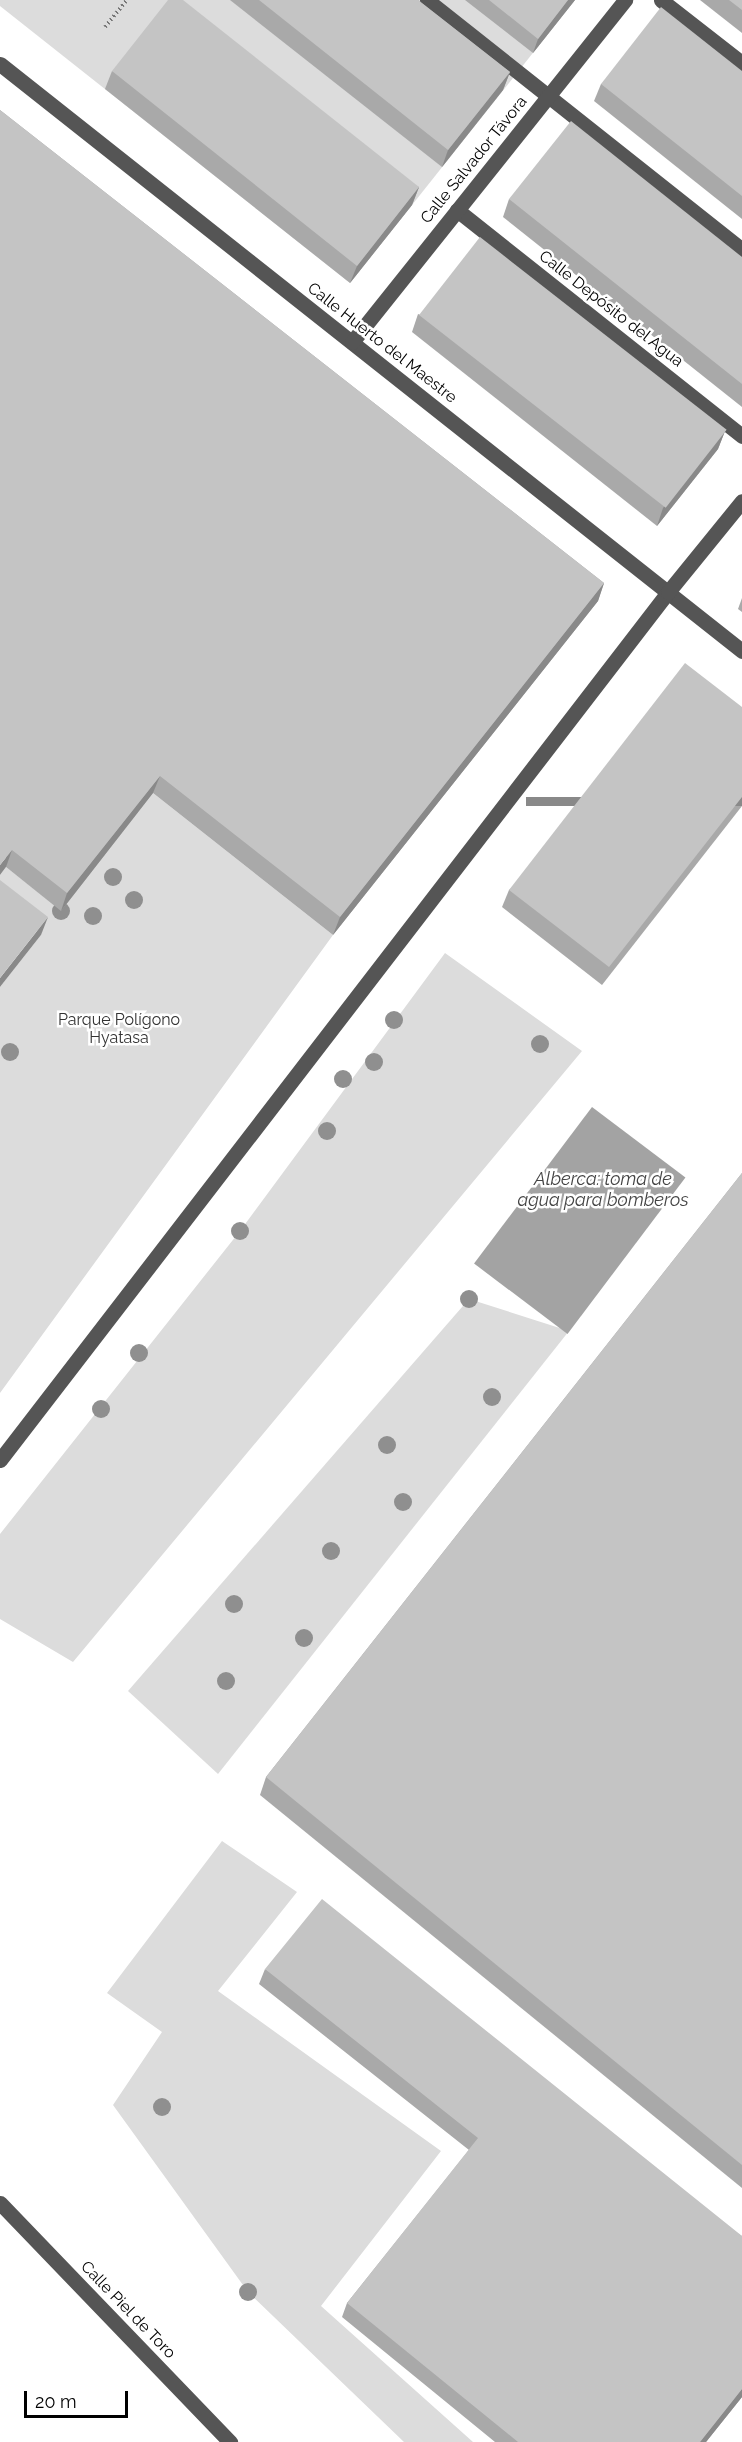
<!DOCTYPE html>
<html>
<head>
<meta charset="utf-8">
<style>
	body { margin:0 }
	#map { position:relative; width:742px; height:2442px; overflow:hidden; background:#fff; font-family:Raleway,sans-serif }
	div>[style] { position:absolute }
	.green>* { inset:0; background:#dcdcdc }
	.water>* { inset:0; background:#a3a3a3; transform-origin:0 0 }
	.path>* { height:4px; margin-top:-2px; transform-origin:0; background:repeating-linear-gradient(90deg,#777 0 1.5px,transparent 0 4.5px) }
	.minor>* { height:15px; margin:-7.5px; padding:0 7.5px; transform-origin:7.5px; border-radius:7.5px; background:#555 }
	.trees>* { width:18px; height:18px; margin:-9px; border-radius:50%; background:#8f8f8f }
	.wall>* { inset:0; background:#a9a9a9 }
	.shaded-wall>* { inset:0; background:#898989; transform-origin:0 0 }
	.building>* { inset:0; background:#c4c4c4; transform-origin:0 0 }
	span { translate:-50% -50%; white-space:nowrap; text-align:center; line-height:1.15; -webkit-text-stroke:5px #fff; paint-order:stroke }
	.street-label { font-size:16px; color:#000 }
	.park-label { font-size:16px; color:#333 }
	.water-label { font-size:18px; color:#444; font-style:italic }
	.scale { position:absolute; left:24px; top:2391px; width:104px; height:27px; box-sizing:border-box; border:3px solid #000; border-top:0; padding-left:8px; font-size:18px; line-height:21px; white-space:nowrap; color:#000; -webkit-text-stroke:4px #fff; paint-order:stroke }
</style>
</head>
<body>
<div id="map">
	<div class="green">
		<div style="clip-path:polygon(0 0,575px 0,350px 283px,0 6px)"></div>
		<div style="clip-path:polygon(153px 793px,333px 935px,0 1393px,0 987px,41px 935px,0 903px,0 875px,6px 867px,61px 910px)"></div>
		<div style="clip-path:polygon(445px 953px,582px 1051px,73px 1662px,0 1619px,0 1534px,240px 1231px)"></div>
		<div style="clip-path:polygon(469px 1299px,569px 1331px,218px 1774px,128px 1691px)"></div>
		<div style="clip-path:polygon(222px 1841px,297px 1892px,218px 1991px,441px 2151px,321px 2306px,473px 2442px,404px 2442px,248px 2292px,113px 2105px,162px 2032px,107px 1993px)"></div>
	</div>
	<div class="water">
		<div style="left:592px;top:1107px;width:117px;height:196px;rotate:37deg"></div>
	</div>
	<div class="path">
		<div style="left:105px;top:27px;width:35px;rotate:-51deg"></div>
	</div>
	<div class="minor">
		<div style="left:427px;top:0;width:402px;rotate:38.4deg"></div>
		<div style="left:661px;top:0;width:103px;rotate:37.9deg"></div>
		<div style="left:0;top:64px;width:946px;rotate:38.35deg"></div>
		<div style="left:457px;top:210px;width:364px;rotate:38.4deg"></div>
		<div style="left:352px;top:342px;width:438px;rotate:-51.4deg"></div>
		<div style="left:0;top:1460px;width:1095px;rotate:-52.42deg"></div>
		<div style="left:668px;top:592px;width:117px;rotate:-50.9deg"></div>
		<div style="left:0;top:2203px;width:332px;rotate:46.1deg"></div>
	</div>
	<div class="trees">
		<div style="left:113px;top:877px"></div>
		<div style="left:134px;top:900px"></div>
		<div style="left:61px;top:911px"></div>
		<div style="left:93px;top:916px"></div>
		<div style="left:394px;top:1020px"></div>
		<div style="left:540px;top:1044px"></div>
		<div style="left:10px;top:1052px"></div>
		<div style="left:374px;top:1062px"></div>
		<div style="left:343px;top:1079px"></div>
		<div style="left:327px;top:1131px"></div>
		<div style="left:240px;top:1231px"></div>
		<div style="left:469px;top:1299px"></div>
		<div style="left:139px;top:1353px"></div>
		<div style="left:492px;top:1397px"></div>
		<div style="left:101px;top:1409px"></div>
		<div style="left:387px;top:1445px"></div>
		<div style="left:403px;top:1502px"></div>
		<div style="left:331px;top:1551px"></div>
		<div style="left:234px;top:1604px"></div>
		<div style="left:304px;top:1638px"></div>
		<div style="left:226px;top:1681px"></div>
		<div style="left:162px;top:2107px"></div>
		<div style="left:248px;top:2292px"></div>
	</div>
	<div class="wall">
		<div style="clip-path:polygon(230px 0,418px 0,510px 72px,503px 90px,442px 167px)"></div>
		<div style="clip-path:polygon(465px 0,575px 0,533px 53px)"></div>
		<div style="clip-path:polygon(700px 0,742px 0,742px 33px)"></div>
		<div style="clip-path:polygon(112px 71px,419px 187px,412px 205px,350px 283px,105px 89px)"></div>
		<div style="clip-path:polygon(742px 71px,742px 219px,594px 101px,601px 84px)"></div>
		<div style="clip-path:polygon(0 110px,604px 583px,598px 601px,333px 935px,153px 793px,61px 911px,6px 867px)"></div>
		<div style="clip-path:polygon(509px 199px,742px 257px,742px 407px,503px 217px)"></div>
		<div style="clip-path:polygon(418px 314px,725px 431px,718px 449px,657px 526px,412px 332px)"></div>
		<div style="clip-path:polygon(742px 598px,742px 612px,738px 609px)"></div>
		<div style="clip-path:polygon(742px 707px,742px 806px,602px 985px,502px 907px,509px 890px)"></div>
		<div style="clip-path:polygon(742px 1173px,742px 2188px,260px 1795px,266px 1777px)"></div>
		<div style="clip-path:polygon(265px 1969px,742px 2236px,742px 2397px,706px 2442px,495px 2442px,342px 2317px,347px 2303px,469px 2150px,259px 1984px)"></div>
	</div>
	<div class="shaded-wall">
		<div style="clip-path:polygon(568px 0,575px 0,533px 53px,538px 39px)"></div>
		<div style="clip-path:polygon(510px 72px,503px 90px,442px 167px,448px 150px)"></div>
		<div style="clip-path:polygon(419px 187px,412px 205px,350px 283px,357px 266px)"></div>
		<div style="clip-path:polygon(725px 431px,718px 449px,657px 526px,663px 508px)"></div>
		<div style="clip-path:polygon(604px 583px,598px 601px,333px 935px,340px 917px)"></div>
		<div style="clip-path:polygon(160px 776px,153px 793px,61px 911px,67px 893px)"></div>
		<div style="left:742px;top:797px;width:9px;height:216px;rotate:90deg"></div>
		<div style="clip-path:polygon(12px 850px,6px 867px,0 875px,0 865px)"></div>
		<div style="clip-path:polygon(48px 917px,41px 935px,0 987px,0 978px)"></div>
		<div style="clip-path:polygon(742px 2389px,742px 2397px,706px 2442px,700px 2442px)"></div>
	</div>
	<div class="building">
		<div style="clip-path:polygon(168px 0,183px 0,419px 187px,357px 266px,112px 71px)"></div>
		<div style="clip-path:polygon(259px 0,418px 0,510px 72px,448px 150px)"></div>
		<div style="clip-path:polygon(489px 0,568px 0,538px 39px)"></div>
		<div style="clip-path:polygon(729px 0,742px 0,742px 10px)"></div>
		<div style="clip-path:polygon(661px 7px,742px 71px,742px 196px,601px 84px)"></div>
		<div style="clip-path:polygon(0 110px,604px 583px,340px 917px,160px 776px,67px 893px,12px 850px,0 865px)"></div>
		<div style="clip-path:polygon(571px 121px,742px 257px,742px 384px,509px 199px)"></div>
		<div style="left:480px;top:237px;width:313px;height:99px;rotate:38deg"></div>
		<div style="clip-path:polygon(685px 663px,742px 707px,742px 797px,609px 967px,509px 890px)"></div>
		<div style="clip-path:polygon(0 880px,48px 917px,0 978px)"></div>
		<div style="clip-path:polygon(742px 1173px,742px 2165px,266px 1777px)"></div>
		<div style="clip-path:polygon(322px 1899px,742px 2236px,742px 2389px,700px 2442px,518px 2442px,347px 2303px,478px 2138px,265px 1969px)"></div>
	</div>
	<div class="street-label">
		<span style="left:474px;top:160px;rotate:-51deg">Calle Salvador Távora</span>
		<span style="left:611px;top:309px;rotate:38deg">Calle Depósito del Agua</span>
		<span style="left:382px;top:343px;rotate:38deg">Calle Huerto del Maestre</span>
		<span style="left:128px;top:2310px;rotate:46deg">Calle Piel de Toro</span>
	</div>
	<div class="park-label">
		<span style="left:119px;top:1029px">Parque Polígono<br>Hyatasa</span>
	</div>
	<div class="water-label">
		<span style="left:603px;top:1190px">Alberca: toma de<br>agua para bomberos</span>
	</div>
	<div class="scale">20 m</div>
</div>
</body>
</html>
